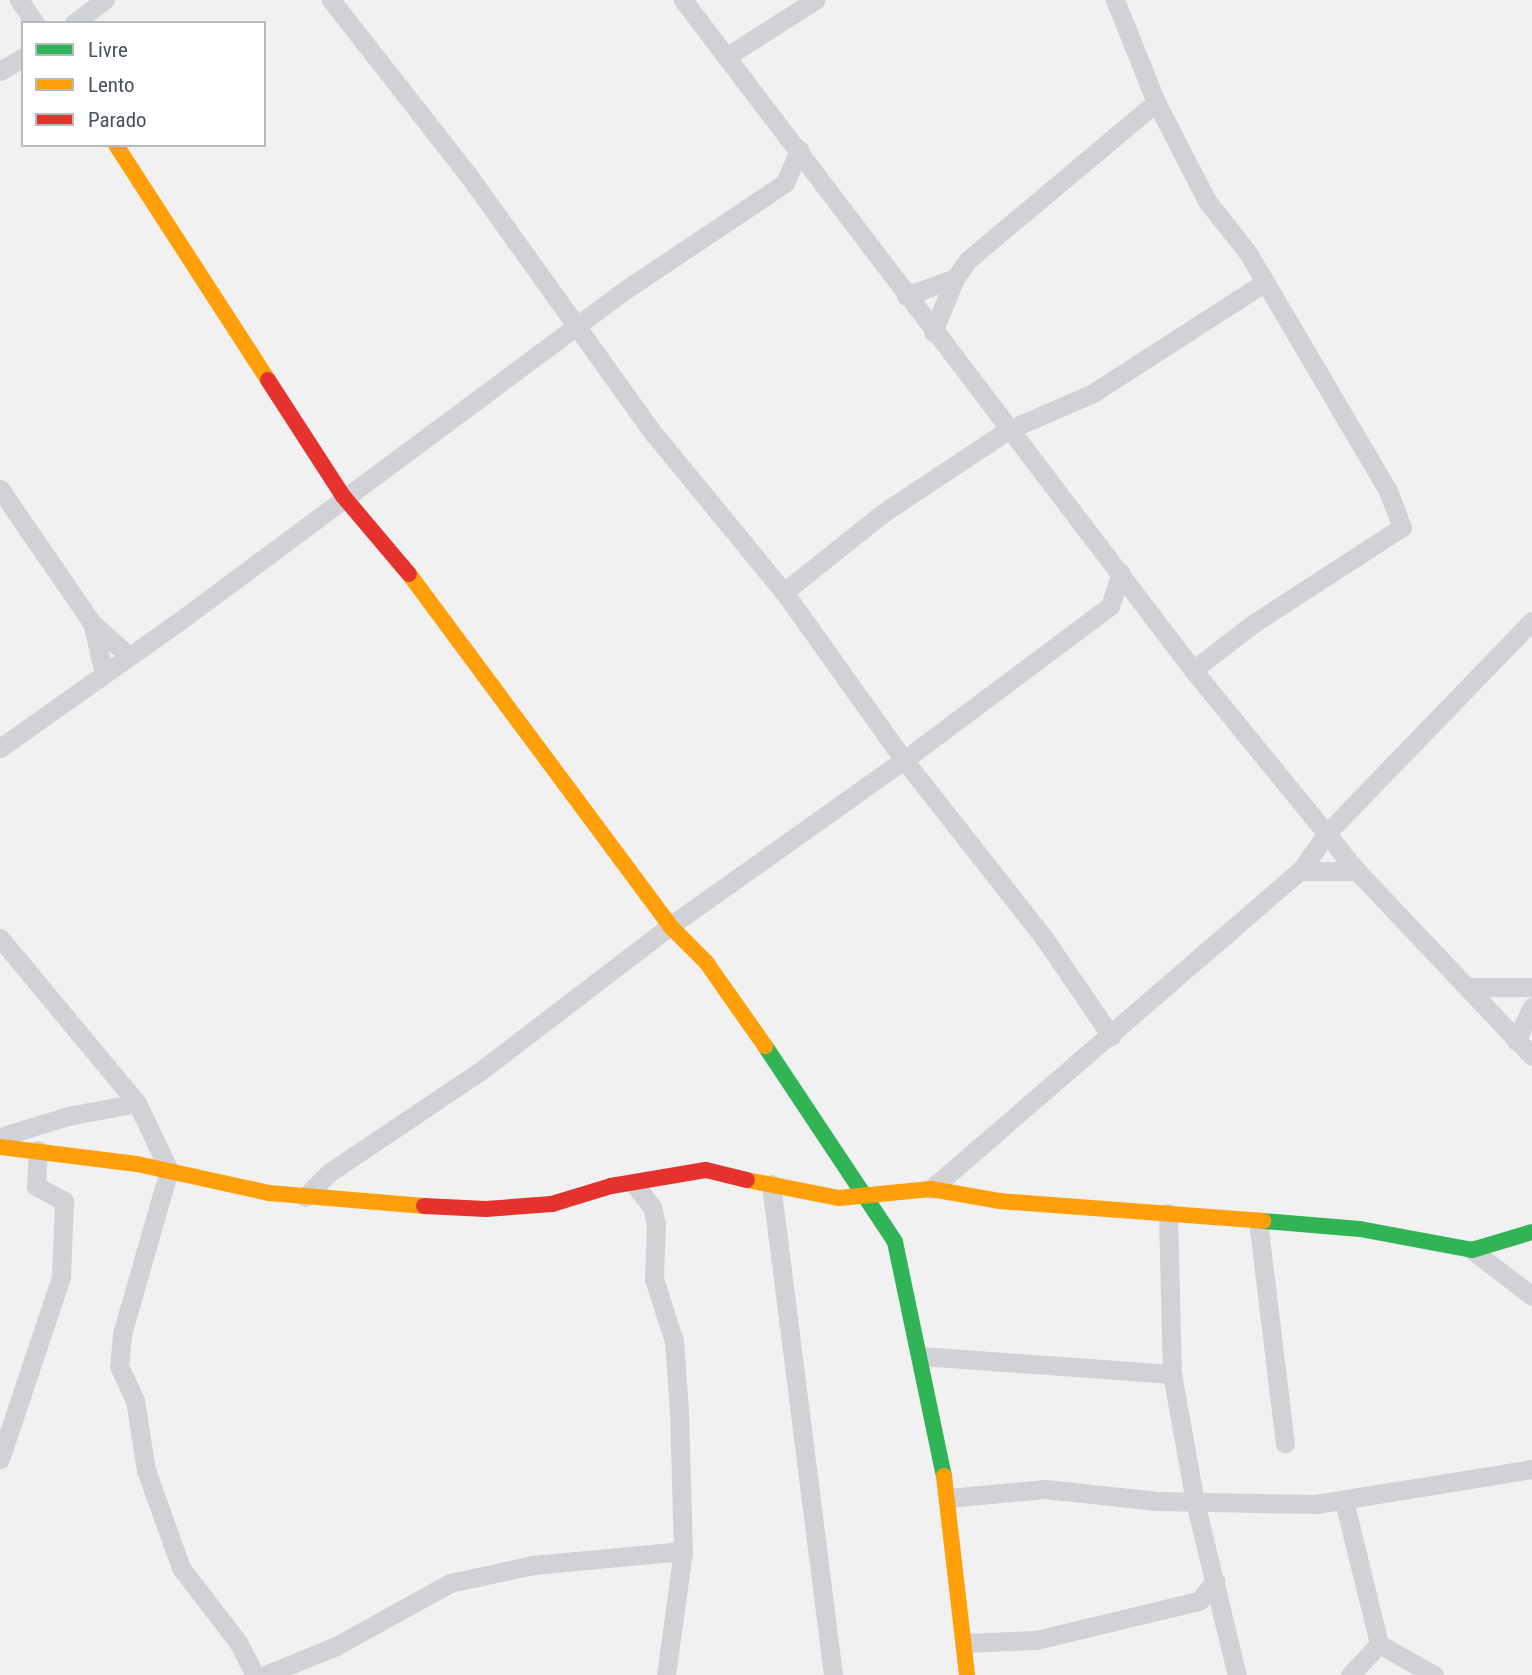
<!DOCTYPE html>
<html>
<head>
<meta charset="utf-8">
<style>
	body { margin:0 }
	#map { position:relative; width:1532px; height:1675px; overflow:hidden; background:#f2f1f1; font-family:"Roboto Condensed",sans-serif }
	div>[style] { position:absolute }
	.street>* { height:19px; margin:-9.5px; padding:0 9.5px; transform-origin:9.5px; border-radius:9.5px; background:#d0d2d5 }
	.fast>* { height:16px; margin:-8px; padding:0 8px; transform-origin:8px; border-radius:8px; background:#30b455 }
	.slow>* { height:16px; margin:-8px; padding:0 8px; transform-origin:8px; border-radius:8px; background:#ff9f0a }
	.jam>* { height:16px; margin:-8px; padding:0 8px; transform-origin:8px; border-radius:8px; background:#e5322d }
	span { translate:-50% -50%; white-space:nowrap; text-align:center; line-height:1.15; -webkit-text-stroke:5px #fff; paint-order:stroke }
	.legend { position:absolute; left:21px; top:21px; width:245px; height:126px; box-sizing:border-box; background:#fff; border:2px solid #b5babf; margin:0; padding:9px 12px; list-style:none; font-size:21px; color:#465260 }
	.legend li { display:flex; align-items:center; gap:14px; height:35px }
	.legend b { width:35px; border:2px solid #b5babf }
</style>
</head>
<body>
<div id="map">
	<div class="street">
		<div style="left:19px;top:0;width:28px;rotate:55deg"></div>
		<div style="left:331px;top:0;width:224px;rotate:51.9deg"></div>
		<div style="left:469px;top:176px;width:317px;rotate:54.4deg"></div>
		<div style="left:654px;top:434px;width:205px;rotate:50.6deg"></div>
		<div style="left:784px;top:592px;width:206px;rotate:54.5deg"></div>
		<div style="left:904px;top:760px;width:226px;rotate:51.8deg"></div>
		<div style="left:1044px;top:938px;width:119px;rotate:55.6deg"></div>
		<div style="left:683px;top:0;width:842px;rotate:52.72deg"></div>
		<div style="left:1193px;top:670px;width:259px;rotate:50.8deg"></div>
		<div style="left:1357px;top:871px;width:255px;rotate:46.6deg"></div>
		<div style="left:1115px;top:0;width:110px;rotate:68.1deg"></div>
		<div style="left:1156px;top:102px;width:111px;rotate:62.7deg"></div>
		<div style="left:1207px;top:201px;width:66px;rotate:51.7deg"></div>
		<div style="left:1248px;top:253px;width:276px;rotate:59.5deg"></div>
		<div style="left:1388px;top:491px;width:39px;rotate:69deg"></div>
		<div style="left:1402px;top:527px;width:176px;rotate:147deg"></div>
		<div style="left:1254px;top:623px;width:77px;rotate:142.4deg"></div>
		<div style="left:74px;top:23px;width:39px;rotate:-37deg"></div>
		<div style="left:726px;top:57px;width:106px;rotate:-32.6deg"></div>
		<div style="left:0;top:71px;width:27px;rotate:-31deg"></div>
		<div style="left:906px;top:296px;width:52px;rotate:-20.2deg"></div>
		<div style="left:933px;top:332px;width:58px;rotate:-67.8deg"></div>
		<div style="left:955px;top:278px;width:22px;rotate:-54deg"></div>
		<div style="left:968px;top:260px;width:246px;rotate:-40deg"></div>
		<div style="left:0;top:489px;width:163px;rotate:55.5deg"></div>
		<div style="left:92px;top:623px;width:50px;rotate:41.7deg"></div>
		<div style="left:784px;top:592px;width:127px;rotate:-38.6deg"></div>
		<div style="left:883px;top:513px;width:150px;rotate:-33.6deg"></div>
		<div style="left:1008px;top:430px;width:93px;rotate:-23.5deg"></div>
		<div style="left:1093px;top:393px;width:203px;rotate:-32.8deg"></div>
		<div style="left:92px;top:623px;width:51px;rotate:76.5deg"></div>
		<div style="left:0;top:748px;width:232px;rotate:-35.3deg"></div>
		<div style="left:189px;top:614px;width:543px;rotate:-36.62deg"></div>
		<div style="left:625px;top:290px;width:192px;rotate:-33.8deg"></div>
		<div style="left:785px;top:183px;width:36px;rotate:-67deg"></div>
		<div style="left:1300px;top:871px;width:57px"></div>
		<div style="left:0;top:938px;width:214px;rotate:50.3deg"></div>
		<div style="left:137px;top:1103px;width:74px;rotate:64.5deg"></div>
		<div style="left:169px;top:1170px;width:171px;rotate:106deg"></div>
		<div style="left:122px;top:1334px;width:32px;rotate:95deg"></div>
		<div style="left:119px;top:1366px;width:38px;rotate:65deg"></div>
		<div style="left:135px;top:1400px;width:71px;rotate:81.1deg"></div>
		<div style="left:146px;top:1470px;width:104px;rotate:70.3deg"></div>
		<div style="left:181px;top:1568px;width:93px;rotate:52.4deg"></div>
		<div style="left:238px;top:1642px;width:37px;rotate:63deg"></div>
		<div style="left:1468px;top:987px;width:64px"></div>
		<div style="left:1516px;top:1041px;width:38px;rotate:-65deg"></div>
		<div style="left:0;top:1137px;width:71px;rotate:-17.2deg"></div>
		<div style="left:68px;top:1116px;width:70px;rotate:-10.7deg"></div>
		<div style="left:634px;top:1184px;width:29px;rotate:52deg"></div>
		<div style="left:652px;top:1207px;width:17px;rotate:77deg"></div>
		<div style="left:656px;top:1224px;width:55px;rotate:92.1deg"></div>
		<div style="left:654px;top:1279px;width:65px;rotate:72.1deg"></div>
		<div style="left:674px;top:1341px;width:69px;rotate:85.9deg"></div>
		<div style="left:679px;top:1410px;width:141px;rotate:88.4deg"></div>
		<div style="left:683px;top:1551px;width:125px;rotate:97.8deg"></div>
		<div style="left:771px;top:1184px;width:495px;rotate:82.8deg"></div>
		<div style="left:931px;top:1189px;width:487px;rotate:-40.8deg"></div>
		<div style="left:1300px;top:871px;width:48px;rotate:-54.3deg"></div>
		<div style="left:1328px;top:832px;width:293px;rotate:-46deg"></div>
		<div style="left:305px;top:1197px;width:35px;rotate:-45deg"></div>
		<div style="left:330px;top:1172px;width:179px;rotate:-33.9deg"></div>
		<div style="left:479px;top:1072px;width:240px;rotate:-37.4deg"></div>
		<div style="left:670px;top:926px;width:287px;rotate:-35.4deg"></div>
		<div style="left:904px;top:760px;width:257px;rotate:-36.8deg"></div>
		<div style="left:1110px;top:606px;width:35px;rotate:-72deg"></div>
		<div style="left:1168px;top:1213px;width:161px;rotate:88.6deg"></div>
		<div style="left:1172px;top:1374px;width:130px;rotate:79.8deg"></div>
		<div style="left:1195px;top:1502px;width:178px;rotate:76.4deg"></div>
		<div style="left:1258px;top:1221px;width:224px;rotate:83.1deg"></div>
		<div style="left:1472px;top:1250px;width:76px;rotate:37.5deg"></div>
		<div style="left:921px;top:1356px;width:252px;rotate:4.1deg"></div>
		<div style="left:0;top:1459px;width:192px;rotate:-71.5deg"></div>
		<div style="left:61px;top:1277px;width:76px;rotate:-87.7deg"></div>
		<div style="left:64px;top:1201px;width:32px;rotate:-152deg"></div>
		<div style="left:36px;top:1186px;width:36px;rotate:-87deg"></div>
		<div style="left:948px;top:1498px;width:97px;rotate:-5.3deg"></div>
		<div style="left:1045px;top:1489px;width:113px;rotate:6.1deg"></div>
		<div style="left:1157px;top:1501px;width:159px;rotate:1.1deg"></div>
		<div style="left:1316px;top:1504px;width:219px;rotate:-9.2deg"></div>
		<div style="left:1344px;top:1501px;width:147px;rotate:76.2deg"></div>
		<div style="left:1379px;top:1644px;width:63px;rotate:29.4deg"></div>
		<div style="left:964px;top:1643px;width:72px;rotate:-2.4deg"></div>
		<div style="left:1036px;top:1640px;width:168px;rotate:-13.5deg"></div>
		<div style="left:1199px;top:1601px;width:26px;rotate:-51deg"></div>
		<div style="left:265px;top:1675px;width:77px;rotate:-22.2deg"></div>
		<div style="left:336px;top:1646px;width:130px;rotate:-28.9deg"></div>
		<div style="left:450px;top:1583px;width:85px;rotate:-12.2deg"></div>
		<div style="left:533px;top:1565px;width:151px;rotate:-5.3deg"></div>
		<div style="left:1350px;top:1675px;width:42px;rotate:-46.9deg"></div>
	</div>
	<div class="fast">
		<div style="left:765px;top:1046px;width:235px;rotate:56.4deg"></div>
		<div style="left:895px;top:1242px;width:239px;rotate:78.2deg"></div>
		<div style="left:1263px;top:1221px;width:97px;rotate:4.7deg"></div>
		<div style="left:1360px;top:1229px;width:114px;rotate:10.6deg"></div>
		<div style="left:1472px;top:1250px;width:63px;rotate:-16.7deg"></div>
	</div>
	<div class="slow">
		<div style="left:116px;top:145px;width:280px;rotate:57.1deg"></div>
		<div style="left:409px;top:574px;width:438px;rotate:53.4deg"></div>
		<div style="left:670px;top:926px;width:51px;rotate:45deg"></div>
		<div style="left:706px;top:962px;width:103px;rotate:54.9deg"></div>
		<div style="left:0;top:1147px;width:138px;rotate:7.1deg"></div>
		<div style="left:137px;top:1164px;width:135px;rotate:12.4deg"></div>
		<div style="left:269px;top:1193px;width:156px;rotate:4.8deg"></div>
		<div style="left:747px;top:1180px;width:94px;rotate:11.1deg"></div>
		<div style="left:839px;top:1198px;width:92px;rotate:-5.6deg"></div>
		<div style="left:931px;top:1189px;width:69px;rotate:10deg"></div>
		<div style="left:999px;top:1201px;width:265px;rotate:4.3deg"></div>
		<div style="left:944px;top:1476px;width:200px;rotate:83.4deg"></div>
	</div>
	<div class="jam">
		<div style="left:268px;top:380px;width:138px;rotate:57.1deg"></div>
		<div style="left:343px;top:496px;width:102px;rotate:49.8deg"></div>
		<div style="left:424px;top:1206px;width:62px;rotate:2.8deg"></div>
		<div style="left:486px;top:1209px;width:66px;rotate:-4.3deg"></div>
		<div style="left:552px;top:1204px;width:62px;rotate:-17deg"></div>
		<div style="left:611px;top:1186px;width:96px;rotate:-9.6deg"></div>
		<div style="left:706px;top:1170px;width:42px;rotate:13.7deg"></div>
	</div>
	<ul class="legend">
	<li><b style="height:9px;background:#30b455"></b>Livre</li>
	<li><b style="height:9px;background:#ff9f0a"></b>Lento</li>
	<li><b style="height:9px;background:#e5322d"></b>Parado</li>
	</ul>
</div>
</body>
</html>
